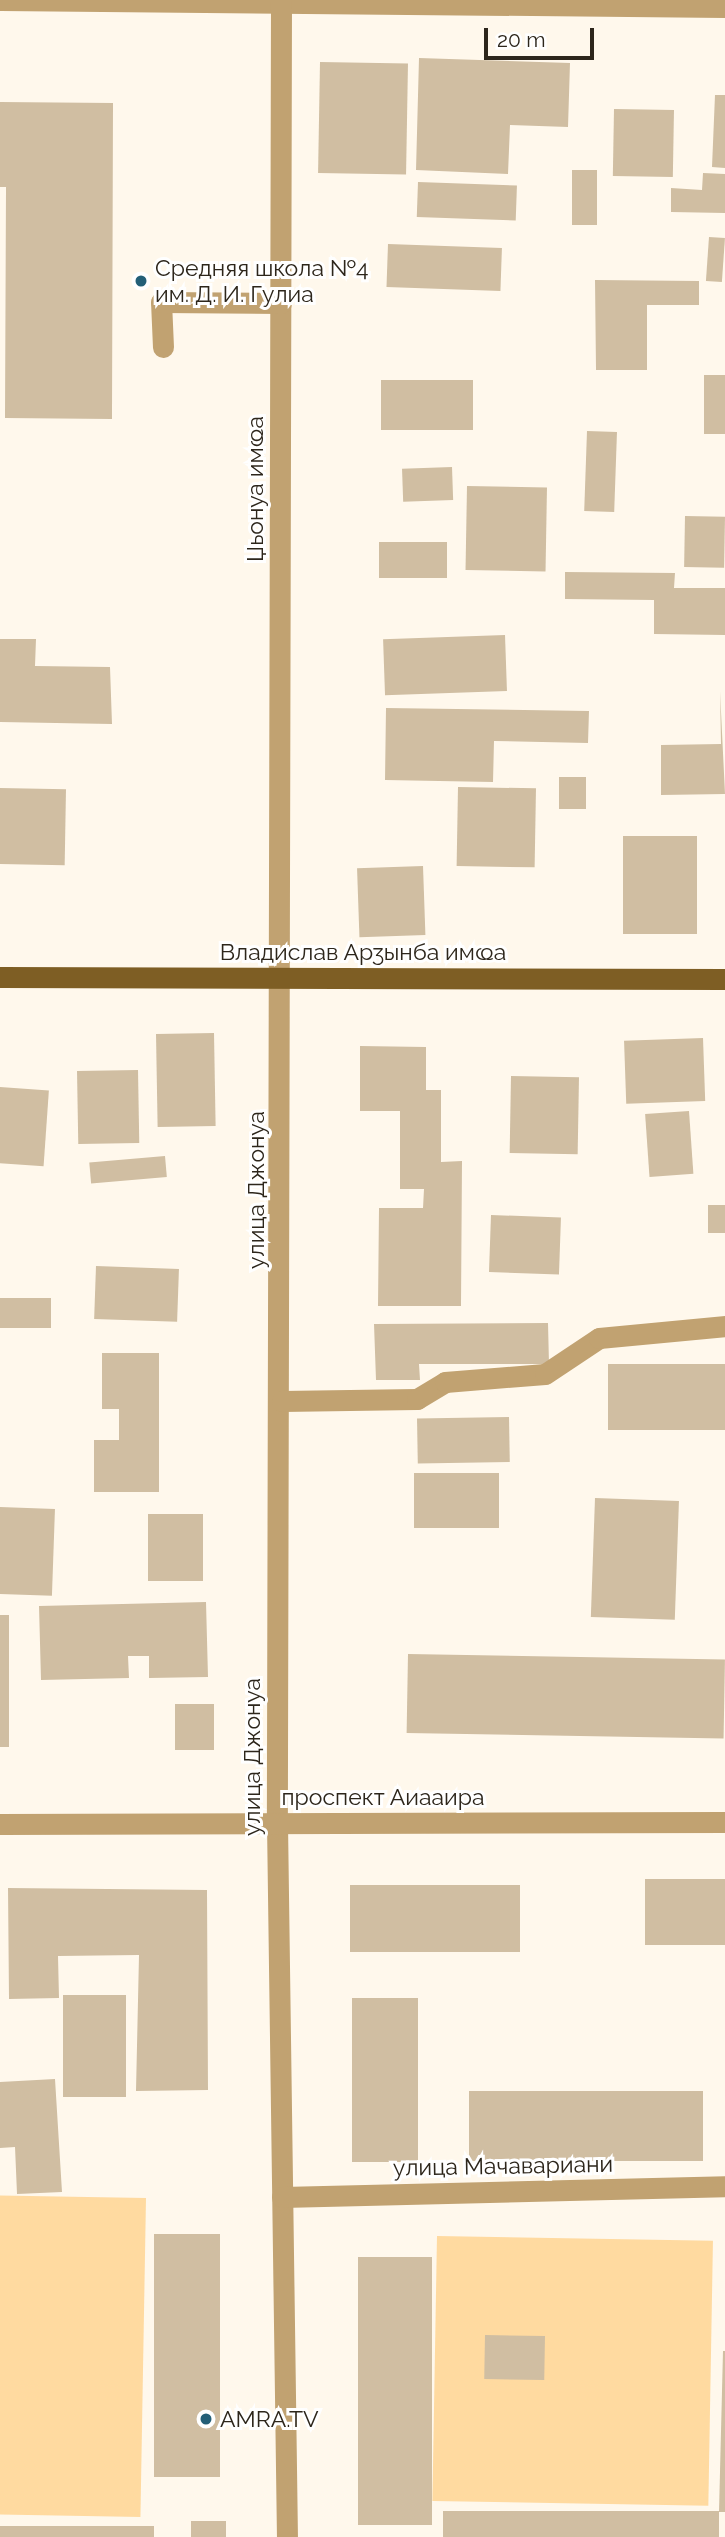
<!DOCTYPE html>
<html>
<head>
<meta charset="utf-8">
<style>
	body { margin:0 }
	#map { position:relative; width:725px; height:2537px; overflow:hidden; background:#fff8ec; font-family:Raleway,sans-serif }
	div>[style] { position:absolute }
	.green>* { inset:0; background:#ffdaa0; transform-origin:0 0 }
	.building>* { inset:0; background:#d0bea2; transform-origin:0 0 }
	.minor>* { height:21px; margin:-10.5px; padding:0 10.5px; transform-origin:10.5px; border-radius:10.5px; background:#c1a271 }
	.major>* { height:21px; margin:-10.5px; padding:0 10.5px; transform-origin:10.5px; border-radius:10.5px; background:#7e5e24 }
	.dots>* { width:19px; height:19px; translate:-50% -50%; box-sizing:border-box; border:4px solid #fff; border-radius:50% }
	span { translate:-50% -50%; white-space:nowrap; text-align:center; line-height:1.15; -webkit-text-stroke:6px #fff; paint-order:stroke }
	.poi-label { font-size:23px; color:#2d261b }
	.left { translate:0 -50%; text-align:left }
	.street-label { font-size:23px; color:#2d261b }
	.scale { position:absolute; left:484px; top:28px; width:110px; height:32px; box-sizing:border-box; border:4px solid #2d261b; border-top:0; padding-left:9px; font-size:21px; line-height:24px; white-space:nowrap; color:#2d261b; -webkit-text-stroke:5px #fff; paint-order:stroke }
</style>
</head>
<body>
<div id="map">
	<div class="green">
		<div style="left:146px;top:2198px;width:319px;height:146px;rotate:91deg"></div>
		<div style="left:437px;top:2236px;width:276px;height:265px;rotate:1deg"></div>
	</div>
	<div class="building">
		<div style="clip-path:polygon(419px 58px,570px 63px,568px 127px,510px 125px,508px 174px,416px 170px)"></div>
		<div style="left:320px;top:62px;width:88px;height:111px;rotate:1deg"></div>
		<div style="clip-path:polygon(715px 95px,725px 95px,725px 168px,712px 167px)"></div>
		<div style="clip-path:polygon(0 102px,113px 103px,112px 419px,5px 418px,6px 187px,0 187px)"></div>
		<div style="left:614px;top:109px;width:60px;height:67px;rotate:1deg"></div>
		<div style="left:572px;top:170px;width:25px;height:55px"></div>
		<div style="clip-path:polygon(703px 173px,725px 174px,725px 213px,671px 212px,671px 188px,702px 190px)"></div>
		<div style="left:418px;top:182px;width:99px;height:35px;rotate:2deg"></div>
		<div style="left:709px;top:237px;width:16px;height:44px;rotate:4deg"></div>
		<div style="left:388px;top:244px;width:114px;height:43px;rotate:2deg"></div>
		<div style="clip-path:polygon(595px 280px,699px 281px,699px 305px,647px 305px,647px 370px,596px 370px)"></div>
		<div style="left:704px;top:375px;width:21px;height:59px"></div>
		<div style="left:381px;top:380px;width:92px;height:50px"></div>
		<div style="left:587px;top:431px;width:30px;height:80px;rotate:2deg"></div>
		<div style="left:452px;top:467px;width:33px;height:50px;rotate:88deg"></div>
		<div style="left:467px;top:486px;width:80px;height:84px;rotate:1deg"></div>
		<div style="left:685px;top:516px;width:40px;height:51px;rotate:1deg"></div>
		<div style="left:379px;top:542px;width:68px;height:36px"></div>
		<div style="clip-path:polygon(565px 572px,675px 573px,674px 588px,725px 588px,725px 635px,654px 634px,654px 600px,565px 599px)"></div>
		<div style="left:505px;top:635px;width:56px;height:122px;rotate:88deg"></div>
		<div style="clip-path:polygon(0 639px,36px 639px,35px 666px,110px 667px,112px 724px,0 722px)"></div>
		<div style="clip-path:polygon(720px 691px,725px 794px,661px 795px,661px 745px,721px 744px)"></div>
		<div style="clip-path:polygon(386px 708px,589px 711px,588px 743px,494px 741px,493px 782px,385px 780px)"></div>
		<div style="left:559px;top:777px;width:27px;height:32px"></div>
		<div style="left:458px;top:787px;width:78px;height:79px;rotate:1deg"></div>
		<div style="left:0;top:788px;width:66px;height:76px;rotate:1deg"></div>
		<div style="left:623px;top:836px;width:74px;height:98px"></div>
		<div style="left:423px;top:866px;width:69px;height:66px;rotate:88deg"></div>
		<div style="left:214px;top:1033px;width:93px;height:58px;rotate:89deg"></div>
		<div style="left:703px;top:1038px;width:63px;height:79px;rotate:88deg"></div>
		<div style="clip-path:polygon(360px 1046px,426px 1047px,426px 1090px,441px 1090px,441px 1162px,462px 1161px,461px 1306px,378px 1306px,379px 1208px,423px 1208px,424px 1189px,400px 1189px,400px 1111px,360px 1111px)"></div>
		<div style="left:138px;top:1070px;width:73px;height:61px;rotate:89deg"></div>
		<div style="left:511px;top:1076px;width:68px;height:77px;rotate:1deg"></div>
		<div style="left:0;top:1087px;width:49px;height:76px;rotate:4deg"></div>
		<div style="left:689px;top:1111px;width:63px;height:44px;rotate:86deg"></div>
		<div style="left:165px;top:1156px;width:21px;height:76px;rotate:85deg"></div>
		<div style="left:708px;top:1205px;width:17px;height:28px"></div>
		<div style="left:491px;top:1215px;width:70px;height:57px;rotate:2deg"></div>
		<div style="left:96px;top:1266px;width:83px;height:53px;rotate:2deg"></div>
		<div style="left:0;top:1298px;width:51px;height:30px"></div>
		<div style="clip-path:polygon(548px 1323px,549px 1364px,419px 1364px,420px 1380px,376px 1380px,374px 1324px)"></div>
		<div style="clip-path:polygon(102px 1353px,159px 1353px,159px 1492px,94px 1492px,94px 1440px,119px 1440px,119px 1409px,102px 1409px)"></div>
		<div style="left:725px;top:1364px;width:66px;height:117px;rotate:90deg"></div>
		<div style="left:509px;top:1417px;width:45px;height:92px;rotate:89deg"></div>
		<div style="left:499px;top:1473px;width:55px;height:85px;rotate:90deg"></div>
		<div style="left:595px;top:1498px;width:84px;height:119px;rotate:2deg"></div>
		<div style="left:0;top:1507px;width:55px;height:87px;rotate:2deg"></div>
		<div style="left:148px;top:1514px;width:55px;height:67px"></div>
		<div style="clip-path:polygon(206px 1602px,208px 1677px,149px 1678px,149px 1656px,128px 1656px,129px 1678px,41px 1680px,39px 1606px)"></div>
		<div style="left:0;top:1615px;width:9px;height:132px"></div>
		<div style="left:408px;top:1654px;width:317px;height:79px;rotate:1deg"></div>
		<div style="left:175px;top:1704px;width:39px;height:46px"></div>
		<div style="left:645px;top:1879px;width:80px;height:66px"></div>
		<div style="left:350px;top:1885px;width:170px;height:67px"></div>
		<div style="clip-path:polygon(8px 1888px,207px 1890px,208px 2090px,136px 2091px,139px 1955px,58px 1956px,59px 1998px,9px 1999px)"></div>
		<div style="left:63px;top:1995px;width:63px;height:102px"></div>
		<div style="left:352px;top:1998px;width:66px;height:164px"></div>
		<div style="clip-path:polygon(55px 2079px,62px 2192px,17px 2194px,15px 2147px,0 2148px,0 2082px)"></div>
		<div style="left:703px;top:2091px;width:70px;height:234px;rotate:90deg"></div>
		<div style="left:154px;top:2234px;width:66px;height:243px"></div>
		<div style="left:358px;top:2257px;width:74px;height:268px"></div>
		<div style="left:485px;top:2335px;width:60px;height:44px;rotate:1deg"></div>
		<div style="clip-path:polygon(723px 2351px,725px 2351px,725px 2512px,719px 2512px)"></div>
		<div style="left:443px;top:2511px;width:276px;height:26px"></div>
		<div style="left:191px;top:2521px;width:35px;height:16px"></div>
		<div style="left:0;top:2526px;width:154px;height:11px"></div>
	</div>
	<div class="minor">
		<div style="left:0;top:0;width:725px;rotate:0.55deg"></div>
		<div style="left:281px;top:0;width:1823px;rotate:90.13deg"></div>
		<div style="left:277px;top:1823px;width:714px;rotate:89.2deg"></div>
		<div style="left:163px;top:347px;width:45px;rotate:-92.5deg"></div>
		<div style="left:161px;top:302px;width:120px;rotate:0.5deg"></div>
		<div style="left:282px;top:1401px;width:135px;rotate:-0.8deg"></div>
		<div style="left:417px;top:1399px;width:33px;rotate:-31deg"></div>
		<div style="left:445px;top:1382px;width:100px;rotate:-4.6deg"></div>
		<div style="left:545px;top:1374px;width:65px;rotate:-33.7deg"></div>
		<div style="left:599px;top:1338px;width:127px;rotate:-5.4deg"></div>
		<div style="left:0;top:1824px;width:725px;rotate:-0.16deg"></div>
		<div style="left:282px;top:2197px;width:443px;rotate:-1.4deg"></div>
	</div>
	<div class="major">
		<div style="left:0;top:977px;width:725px;rotate:0.16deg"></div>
	</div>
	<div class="dots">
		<div style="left:141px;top:281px;background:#235f77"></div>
		<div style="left:206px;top:2419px;background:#235f77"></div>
	</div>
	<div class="poi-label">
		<span class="left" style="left:155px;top:281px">Средняя школа №4<br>им. Д. И. Гулиа</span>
		<span class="left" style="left:220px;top:2419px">AMRA.TV</span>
	</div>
	<div class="street-label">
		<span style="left:255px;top:489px;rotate:-90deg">Џьонуа имҩа</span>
		<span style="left:363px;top:952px">Владислав Арӡынба имҩа</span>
		<span style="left:256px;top:1190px;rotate:-90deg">улица Джонуа</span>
		<span style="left:252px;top:1757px;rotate:-90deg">улица Джонуа</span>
		<span style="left:383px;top:1797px">проспект Аиааира</span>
		<span style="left:503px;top:2166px;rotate:-1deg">улица Мачавариани</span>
	</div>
	<div class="scale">20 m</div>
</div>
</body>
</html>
